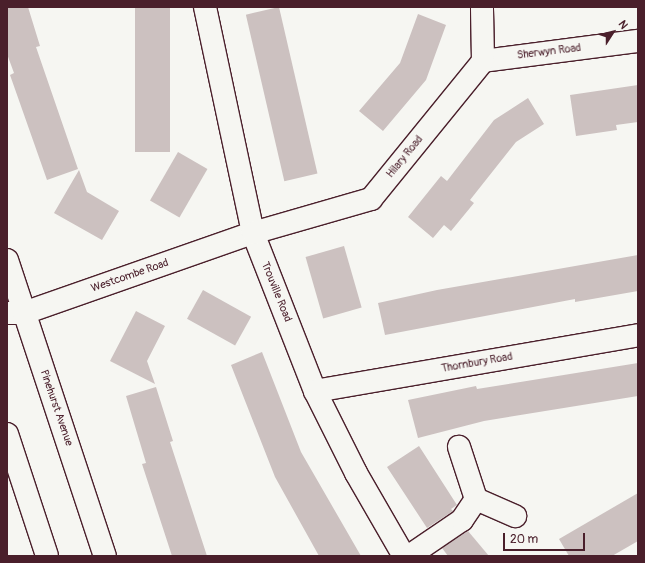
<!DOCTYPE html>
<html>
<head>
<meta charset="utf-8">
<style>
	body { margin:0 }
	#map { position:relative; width:645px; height:563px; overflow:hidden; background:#f6f6f2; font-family:Pangolin,sans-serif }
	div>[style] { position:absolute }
	.building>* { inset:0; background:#ccc1c0; transform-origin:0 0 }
	.roads { filter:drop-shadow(1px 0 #4a1f2b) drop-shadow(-1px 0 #4a1f2b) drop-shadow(0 1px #4a1f2b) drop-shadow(0 -1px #4a1f2b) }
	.street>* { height:22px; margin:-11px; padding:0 11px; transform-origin:11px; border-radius:11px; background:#f6f6f2 }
	.secondary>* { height:22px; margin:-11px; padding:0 11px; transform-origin:11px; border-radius:11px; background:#f6f6f2 }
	span { translate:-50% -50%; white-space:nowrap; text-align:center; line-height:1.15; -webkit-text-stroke:4px #f6f6f2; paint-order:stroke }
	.street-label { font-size:11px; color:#4a1f2b }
	.frame { position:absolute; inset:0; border:8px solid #4a1f2b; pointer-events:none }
	.north { position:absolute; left:593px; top:12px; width:40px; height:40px; -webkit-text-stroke:3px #f6f6f2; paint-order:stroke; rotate:54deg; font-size:11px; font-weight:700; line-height:16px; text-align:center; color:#4a1f2b }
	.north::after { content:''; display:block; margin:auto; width:14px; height:18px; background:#4a1f2b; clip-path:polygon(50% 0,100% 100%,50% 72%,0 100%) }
	.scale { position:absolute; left:503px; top:533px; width:82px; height:18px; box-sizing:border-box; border:2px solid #4a1f2b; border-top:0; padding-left:5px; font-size:12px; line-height:14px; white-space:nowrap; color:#4a1f2b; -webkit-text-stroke:3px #f6f6f2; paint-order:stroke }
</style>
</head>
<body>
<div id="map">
	<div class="building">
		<div style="clip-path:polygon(7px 7px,28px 7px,40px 46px,36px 47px,78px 169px,47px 180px,10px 75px,14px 73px,7px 54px)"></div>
		<div style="left:135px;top:7px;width:35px;height:145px"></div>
		<div style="left:279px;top:7px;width:171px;height:34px;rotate:77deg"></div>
		<div style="clip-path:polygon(418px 14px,446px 25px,426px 80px,383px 131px,359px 111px,400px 63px)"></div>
		<div style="clip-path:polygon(638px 85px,638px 122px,616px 125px,617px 130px,576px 136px,570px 95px)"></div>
		<div style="clip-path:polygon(528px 98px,544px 124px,516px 142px,470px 200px,474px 203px,451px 231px,444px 225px,433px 238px,408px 217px,441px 176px,447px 181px,494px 120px)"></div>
		<div style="left:178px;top:152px;width:34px;height:56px;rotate:30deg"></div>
		<div style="clip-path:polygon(79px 170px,87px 192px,119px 211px,102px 240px,54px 213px)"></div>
		<div style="left:344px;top:246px;width:64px;height:40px;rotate:74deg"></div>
		<div style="clip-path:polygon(638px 255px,638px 291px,575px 302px,575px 299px,385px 335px,378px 303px,437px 290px)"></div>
		<div style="left:203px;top:290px;width:55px;height:33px;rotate:29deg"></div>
		<div style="clip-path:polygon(136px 311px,165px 326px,147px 361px,155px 384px,110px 361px)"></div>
		<div style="clip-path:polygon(262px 352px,301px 452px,361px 556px,319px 556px,275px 477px,231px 365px)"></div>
		<div style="clip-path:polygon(638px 363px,638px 396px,484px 421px,418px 438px,408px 400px,476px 386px,477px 389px)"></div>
		<div style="clip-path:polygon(156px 387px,173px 441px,170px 442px,207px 556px,172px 556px,142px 464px,146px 463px,126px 396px)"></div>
		<div style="clip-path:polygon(419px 446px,457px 505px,451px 509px,453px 511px,427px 528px,387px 467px)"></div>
		<div style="clip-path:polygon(638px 493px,638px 541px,612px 556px,569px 556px,559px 539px)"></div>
		<div style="clip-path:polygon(468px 531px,489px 556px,448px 556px,442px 548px)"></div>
	</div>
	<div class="roads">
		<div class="street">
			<div style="left:205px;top:7px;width:231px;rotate:78deg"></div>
			<div style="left:253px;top:233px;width:170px;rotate:68.6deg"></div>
			<div style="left:315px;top:391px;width:92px;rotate:63.4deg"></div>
			<div style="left:356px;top:473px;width:96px;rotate:60deg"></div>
			<div style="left:483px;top:61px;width:156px;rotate:-7.4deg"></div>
			<div style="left:7px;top:313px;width:17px"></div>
			<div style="left:24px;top:313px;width:243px;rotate:-19.3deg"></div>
			<div style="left:253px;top:233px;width:123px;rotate:-16.1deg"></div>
			<div style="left:371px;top:199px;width:178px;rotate:-50.9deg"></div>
			<div style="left:483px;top:61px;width:54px;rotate:-91.1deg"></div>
			<div style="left:315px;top:391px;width:328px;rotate:-9.8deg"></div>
			<div style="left:476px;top:499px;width:43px;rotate:23.6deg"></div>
			<div style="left:409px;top:556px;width:64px;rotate:-34.2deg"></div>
			<div style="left:462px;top:520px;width:25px;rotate:-56deg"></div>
			<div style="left:476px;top:499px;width:55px;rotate:-108.1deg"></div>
		</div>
		<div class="secondary">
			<div style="left:7px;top:260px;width:312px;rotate:71.7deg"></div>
			<div style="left:7px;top:434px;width:128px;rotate:71.8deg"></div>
		</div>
	</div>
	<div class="street-label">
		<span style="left:549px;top:52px;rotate:-7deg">Sherwyn Road</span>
		<span style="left:405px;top:157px;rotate:-51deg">Hilary Road</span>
		<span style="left:130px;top:276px;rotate:-19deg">Westcombe Road</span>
		<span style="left:276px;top:292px;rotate:68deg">Trouville Road</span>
		<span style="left:477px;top:363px;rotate:-10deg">Thornbury Road</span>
		<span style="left:56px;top:408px;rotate:71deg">Pinehurst Avenue</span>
	</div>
	<div class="frame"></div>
	<div class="north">N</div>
	<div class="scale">20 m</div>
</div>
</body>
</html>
